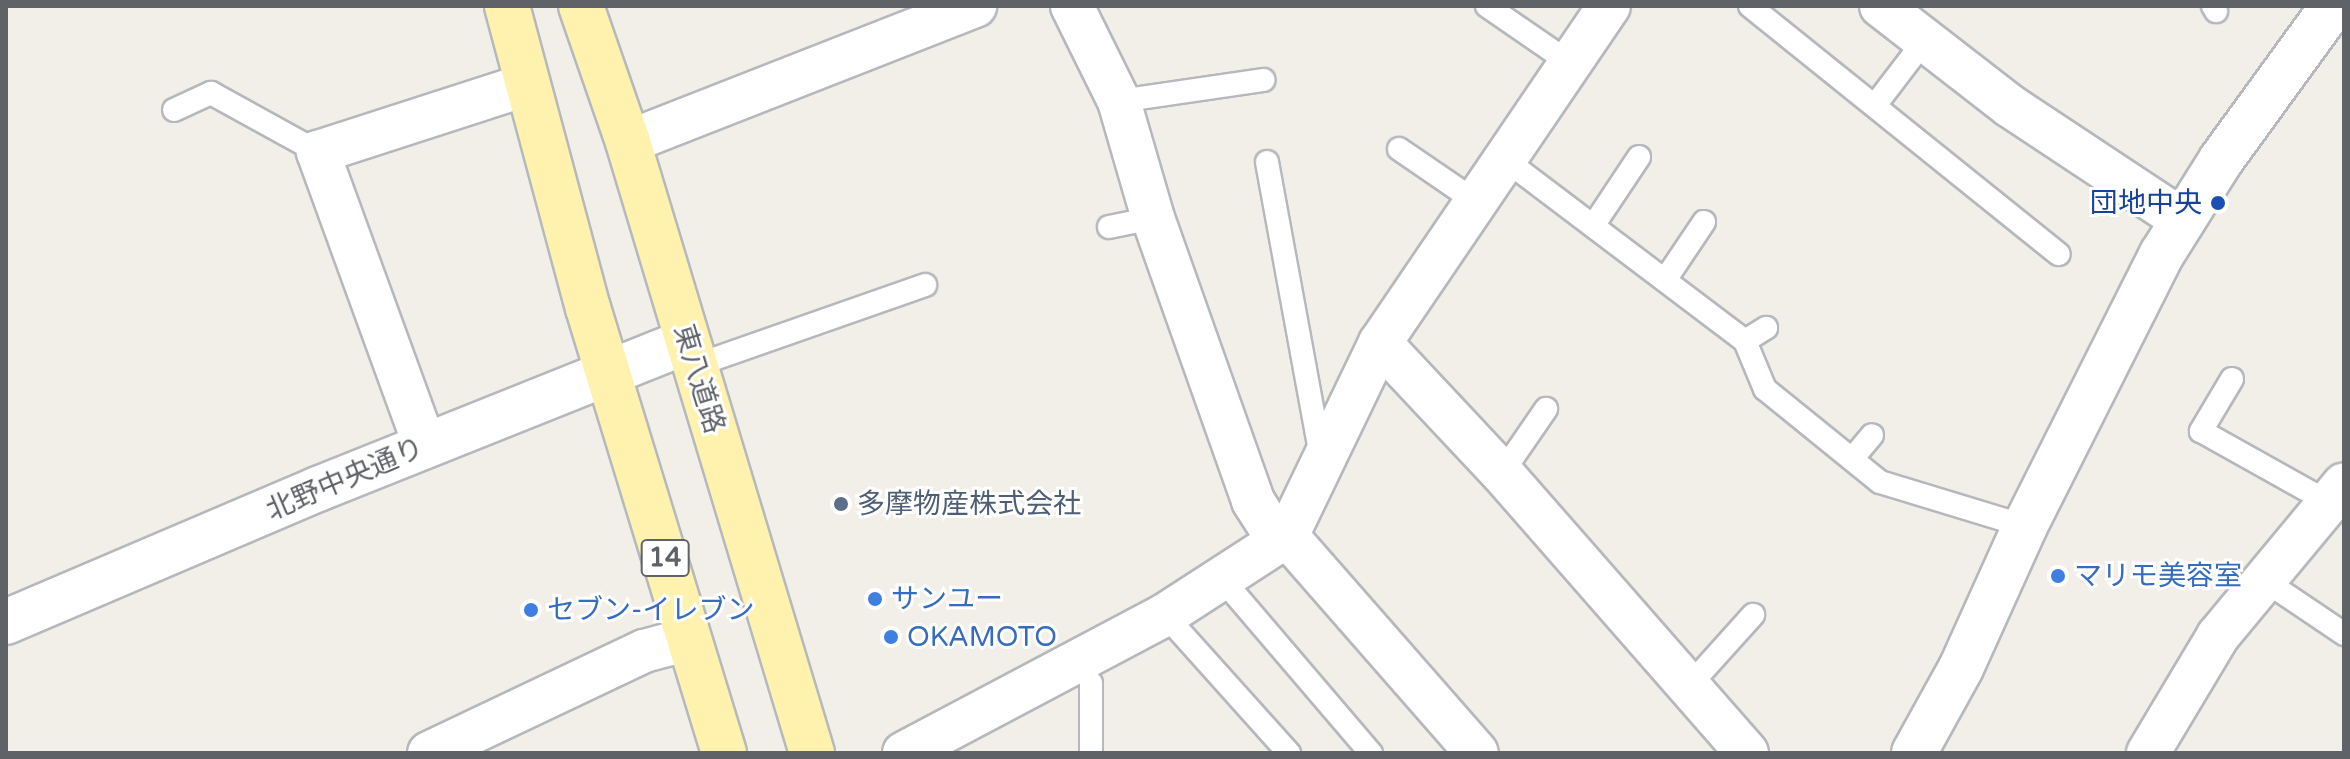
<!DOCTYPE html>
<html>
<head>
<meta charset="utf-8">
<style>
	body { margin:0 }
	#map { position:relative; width:2350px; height:759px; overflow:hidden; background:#f1efe8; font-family:"Varela Round","Noto Sans JP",sans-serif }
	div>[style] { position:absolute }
	.roads { filter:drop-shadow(2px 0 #b5b8bc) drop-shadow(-2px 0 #b5b8bc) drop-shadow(0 2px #b5b8bc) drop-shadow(0 -2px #b5b8bc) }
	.lane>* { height:22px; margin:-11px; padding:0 11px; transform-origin:11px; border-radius:11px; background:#fff }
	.street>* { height:42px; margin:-21px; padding:0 21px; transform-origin:21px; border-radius:21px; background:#fff }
	.secondary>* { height:44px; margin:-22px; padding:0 22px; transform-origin:22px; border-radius:22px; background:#fff }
	.primary>* { height:44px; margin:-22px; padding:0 22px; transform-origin:22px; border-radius:22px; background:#fff2af }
	.dots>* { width:22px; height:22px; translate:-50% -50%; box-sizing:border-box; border:4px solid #fff; border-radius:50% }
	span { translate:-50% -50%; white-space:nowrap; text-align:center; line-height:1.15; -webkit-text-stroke:6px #fff; paint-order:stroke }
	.shield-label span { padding:2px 6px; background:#fff; border:2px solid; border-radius:6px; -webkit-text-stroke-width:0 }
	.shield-label { font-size:26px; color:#5f6368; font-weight:700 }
	.transit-label { font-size:28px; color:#164399 }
	.right { translate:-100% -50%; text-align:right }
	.street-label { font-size:28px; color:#5f6368 }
	.service-label { font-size:28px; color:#4e5e75 }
	.left { translate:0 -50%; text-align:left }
	.shop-label { font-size:28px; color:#366cbe }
	.frame { position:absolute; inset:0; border:8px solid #5f6368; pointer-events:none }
</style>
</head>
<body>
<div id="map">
	<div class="roads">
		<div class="lane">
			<div style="left:1487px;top:6px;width:101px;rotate:34.5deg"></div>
			<div style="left:1750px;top:6px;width:396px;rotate:38.8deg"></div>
			<div style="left:2213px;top:6px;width:6px;rotate:59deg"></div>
			<div style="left:1119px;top:101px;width:146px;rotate:-8.3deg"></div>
			<div style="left:1876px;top:104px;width:81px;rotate:-52.6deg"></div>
			<div style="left:174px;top:110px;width:41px;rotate:-24.7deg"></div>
			<div style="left:211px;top:93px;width:122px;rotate:28.9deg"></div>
			<div style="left:1399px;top:149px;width:92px;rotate:34.4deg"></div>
			<div style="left:1503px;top:158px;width:303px;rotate:37.1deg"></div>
			<div style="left:1745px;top:341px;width:52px;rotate:67.4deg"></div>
			<div style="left:1765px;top:389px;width:148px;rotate:39deg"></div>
			<div style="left:1880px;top:482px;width:152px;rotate:16.9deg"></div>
			<div style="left:1267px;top:162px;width:299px;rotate:79.6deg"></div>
			<div style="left:1593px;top:226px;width:83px;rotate:-56.3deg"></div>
			<div style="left:1109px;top:227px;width:45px;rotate:-11.6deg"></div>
			<div style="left:1665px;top:280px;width:70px;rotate:-56.1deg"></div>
			<div style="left:1745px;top:341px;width:25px;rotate:-32deg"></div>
			<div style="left:694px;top:366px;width:245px;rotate:-19.3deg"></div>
			<div style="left:2232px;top:379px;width:61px;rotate:120.8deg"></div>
			<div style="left:2201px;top:431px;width:145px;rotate:29.2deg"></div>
			<div style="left:1852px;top:459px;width:31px;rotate:-50deg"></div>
			<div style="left:1502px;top:473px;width:78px;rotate:-55.5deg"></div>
			<div style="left:1223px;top:580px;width:228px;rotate:49.5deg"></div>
			<div style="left:2267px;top:582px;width:93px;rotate:34deg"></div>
			<div style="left:1165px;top:615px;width:186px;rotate:48.1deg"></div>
			<div style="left:1091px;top:683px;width:70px;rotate:90deg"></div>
			<div style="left:1689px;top:686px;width:96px;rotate:-48deg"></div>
		</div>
		<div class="street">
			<div style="left:1072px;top:6px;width:106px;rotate:63.7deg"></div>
			<div style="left:1119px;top:101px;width:122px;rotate:73.8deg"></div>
			<div style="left:1153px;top:218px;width:300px;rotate:70.5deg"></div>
			<div style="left:1253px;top:501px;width:46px;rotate:57.3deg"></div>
			<div style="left:1881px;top:6px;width:163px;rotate:37.8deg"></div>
			<div style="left:2010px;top:106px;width:206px;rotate:33.5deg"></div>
			<div style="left:628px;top:142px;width:373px;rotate:-21.4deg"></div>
			<div style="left:1380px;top:343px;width:178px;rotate:46.8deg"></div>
			<div style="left:1502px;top:473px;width:372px;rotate:48.8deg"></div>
			<div style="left:425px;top:446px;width:313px;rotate:-110deg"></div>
			<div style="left:318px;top:152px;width:221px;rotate:-17.9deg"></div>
			<div style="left:1287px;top:536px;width:288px;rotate:48.8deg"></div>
			<div style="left:429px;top:753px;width:238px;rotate:-25.4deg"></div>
			<div style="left:644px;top:651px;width:47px;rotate:-14.9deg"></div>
			<div style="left:904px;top:753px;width:295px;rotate:-27.9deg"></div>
			<div style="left:1165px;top:615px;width:145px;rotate:-32.9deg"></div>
			<div style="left:1287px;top:536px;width:214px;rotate:-64.3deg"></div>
			<div style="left:1380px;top:343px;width:407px;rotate:-55.8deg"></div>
			<div style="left:2148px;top:753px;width:136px;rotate:-59.1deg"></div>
			<div style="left:2218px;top:636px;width:197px;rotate:-50.3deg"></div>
		</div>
		<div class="secondary">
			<div style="left:6px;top:622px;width:339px;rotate:-23.1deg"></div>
			<div style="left:318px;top:489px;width:396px;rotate:-21.8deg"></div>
			<div style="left:1914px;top:753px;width:97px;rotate:-61.1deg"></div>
			<div style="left:1961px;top:668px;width:156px;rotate:-65.7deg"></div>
			<div style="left:2025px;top:526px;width:305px;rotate:-63.3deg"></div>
			<div style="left:2162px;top:254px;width:111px;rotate:-57.9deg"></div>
			<div style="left:2221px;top:160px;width:190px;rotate:-54deg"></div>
		</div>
		<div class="primary">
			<div style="left:507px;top:6px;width:313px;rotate:75deg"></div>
			<div style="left:588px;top:308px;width:465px;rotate:73deg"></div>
			<div style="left:581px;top:6px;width:144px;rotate:70.9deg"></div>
			<div style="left:628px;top:142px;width:638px;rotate:73.24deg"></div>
		</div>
	</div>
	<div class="dots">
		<div style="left:2218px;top:203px;background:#1a4fb4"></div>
		<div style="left:841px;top:504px;background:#5c6f8a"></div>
		<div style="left:2058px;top:576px;background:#3f7fe0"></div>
		<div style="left:875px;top:599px;background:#3f7fe0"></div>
		<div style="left:531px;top:610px;background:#3f7fe0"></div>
		<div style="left:891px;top:637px;background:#3f7fe0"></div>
	</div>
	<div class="shield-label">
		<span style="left:665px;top:558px">14</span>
	</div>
	<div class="transit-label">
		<span class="right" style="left:2202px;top:203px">団地中央</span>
	</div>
	<div class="street-label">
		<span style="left:699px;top:379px;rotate:73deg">東八道路</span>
		<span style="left:345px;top:479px;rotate:-23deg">北野中央通り</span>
	</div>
	<div class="service-label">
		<span class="left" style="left:857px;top:504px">多摩物産株式会社</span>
	</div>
	<div class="shop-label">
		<span class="left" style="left:2074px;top:576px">マリモ美容室</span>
		<span class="left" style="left:891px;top:599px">サンユー</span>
		<span class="left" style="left:547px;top:610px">セブン-イレブン</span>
		<span class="left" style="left:907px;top:637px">OKAMOTO</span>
	</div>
	<div class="frame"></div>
</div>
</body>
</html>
